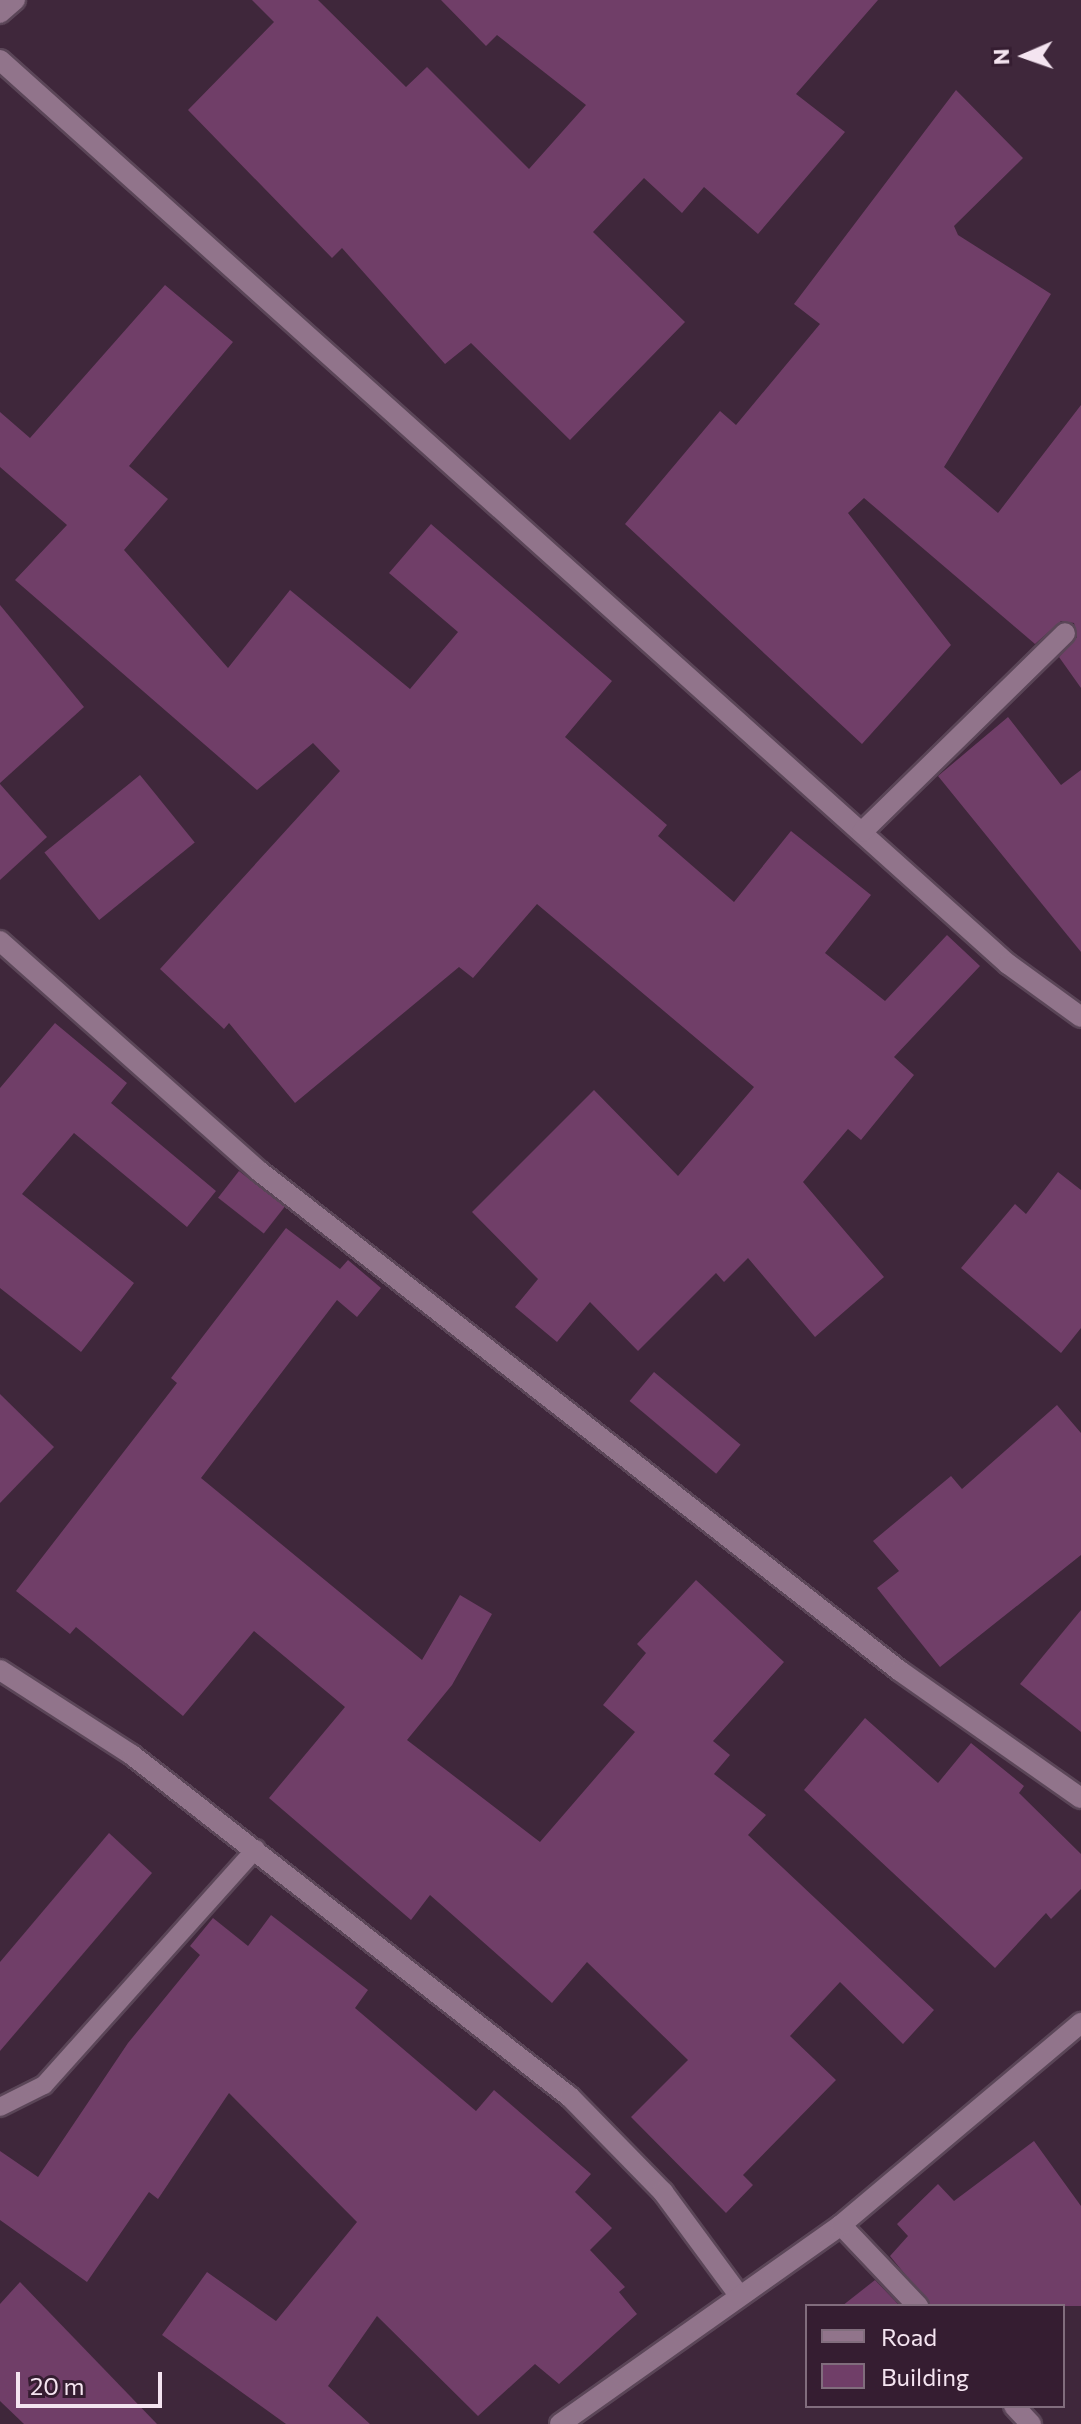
<!DOCTYPE html>
<html>
<head>
<meta charset="utf-8">
<style>
	body { margin:0 }
	#map { position:relative; width:1081px; height:2424px; overflow:hidden; background:#3f273b; font-family:Commissioner,sans-serif }
	div>[style] { position:absolute }
	.building>* { inset:0; background:#703e68; transform-origin:0 0 }
	.roads { filter:drop-shadow(2px 0 #5b4658) drop-shadow(-2px 0 #5b4658) drop-shadow(0 2px #5b4658) drop-shadow(0 -2px #5b4658) }
	.service>* { height:18px; margin:-9px; padding:0 9px; transform-origin:9px; border-radius:9px; background:#91748b }
	.minor>* { height:20px; margin:-10px; padding:0 10px; transform-origin:10px; border-radius:10px; background:#91748b }
	span { translate:-50% -50%; white-space:nowrap; text-align:center; line-height:1.15; -webkit-text-stroke:6px #351d31; paint-order:stroke }
	.legend { position:absolute; left:805px; top:2304px; width:260px; height:104px; box-sizing:border-box; background:#351d31; border:2px solid #816d7d; margin:0; padding:10px 14px; list-style:none; font-size:24px; color:#f4e4f0 }
	.legend li { display:flex; align-items:center; gap:16px; height:40px }
	.legend b { width:40px; border:2px solid #816d7d }
	.north { position:absolute; left:985px; top:16px; width:80px; height:80px; -webkit-text-stroke:6px #351d31; paint-order:stroke; rotate:268deg; font-size:22px; font-weight:700; line-height:32px; text-align:center; color:#f4e4f0 }
	.north::after { content:''; display:block; margin:auto; width:28px; height:36px; background:#f4e4f0; clip-path:polygon(50% 0,100% 100%,50% 72%,0 100%) }
	.scale { position:absolute; left:16px; top:2372px; width:146px; height:36px; box-sizing:border-box; border:4px solid #f4e4f0; border-top:0; padding-left:10px; font-size:24px; line-height:28px; white-space:nowrap; color:#f4e4f0; -webkit-text-stroke:6px #351d31; paint-order:stroke }
</style>
</head>
<body>
<div id="map">
	<div class="building">
		<div style="clip-path:polygon(252px 0,318px 0,406px 87px,427px 67px,529px 169px,586px 105px,497px 35px,486px 46px,441px 0,878px 0,796px 94px,845px 132px,758px 234px,704px 187px,682px 213px,644px 178px,593px 232px,685px 322px,570px 440px,471px 343px,445px 364px,342px 248px,332px 258px,188px 110px,274px 22px)"></div>
		<div style="clip-path:polygon(956px 90px,1023px 158px,954px 226px,958px 235px,1051px 294px,944px 467px,998px 513px,1081px 405px,1081px 688px,1059px 657px,1077px 637px,1074px 623px,1061px 621px,1035px 644px,864px 498px,848px 513px,951px 645px,862px 744px,625px 524px,720px 411px,736px 425px,820px 324px,794px 304px)"></div>
		<div style="clip-path:polygon(165px 285px,233px 342px,129px 466px,168px 499px,124px 550px,228px 668px,290px 590px,410px 689px,458px 632px,389px 573px,431px 524px,612px 681px,565px 737px,667px 825px,658px 836px,734px 902px,791px 831px,871px 895px,825px 953px,885px 1001px,947px 935px,980px 966px,894px 1057px,914px 1075px,861px 1140px,848px 1129px,803px 1182px,884px 1277px,815px 1337px,748px 1258px,724px 1282px,716px 1273px,638px 1351px,590px 1302px,557px 1342px,515px 1307px,538px 1279px,472px 1212px,594px 1090px,678px 1176px,754px 1087px,537px 904px,473px 978px,459px 967px,295px 1103px,229px 1023px,224px 1029px,160px 969px,340px 771px,313px 743px,257px 790px,15px 580px,67px 525px,0 467px,0 412px,30px 438px)"></div>
		<div style="clip-path:polygon(0 605px,84px 707px,0 783px)"></div>
		<div style="clip-path:polygon(1008px 717px,1061px 785px,1081px 770px,1081px 952px,938px 776px)"></div>
		<div style="left:140px;top:775px;width:87px;height:123px;rotate:51deg"></div>
		<div style="clip-path:polygon(0 784px,47px 837px,0 880px)"></div>
		<div style="clip-path:polygon(55px 1023px,127px 1083px,111px 1103px,216px 1191px,187px 1227px,74px 1133px,22px 1194px,134px 1283px,81px 1352px,0 1288px,0 1088px)"></div>
		<div style="left:239px;top:1171px;width:58px;height:34px;rotate:38deg"></div>
		<div style="clip-path:polygon(1058px 1172px,1081px 1190px,1081px 1328px,1061px 1353px,961px 1268px,1015px 1204px,1026px 1214px)"></div>
		<div style="clip-path:polygon(286px 1228px,340px 1269px,348px 1260px,381px 1288px,357px 1317px,337px 1300px,201px 1478px,422px 1660px,460px 1595px,492px 1614px,452px 1685px,407px 1740px,540px 1842px,635px 1732px,603px 1705px,646px 1653px,637px 1644px,696px 1580px,784px 1662px,713px 1741px,730px 1755px,714px 1774px,766px 1815px,748px 1835px,934px 2010px,903px 2044px,840px 1982px,790px 2036px,836px 2080px,743px 2175px,753px 2185px,726px 2213px,631px 2117px,688px 2060px,587px 1962px,552px 2003px,430px 1895px,411px 1920px,269px 1798px,345px 1707px,254px 1631px,183px 1716px,76px 1627px,70px 1634px,16px 1591px,177px 1383px,171px 1378px)"></div>
		<div style="left:654px;top:1372px;width:113px;height:38px;rotate:40deg"></div>
		<div style="clip-path:polygon(0 1394px,54px 1447px,0 1503px)"></div>
		<div style="clip-path:polygon(1057px 1405px,1081px 1433px,1081px 1555px,940px 1667px,877px 1588px,899px 1571px,873px 1541px,951px 1476px,962px 1489px)"></div>
		<div style="clip-path:polygon(1081px 1610px,1081px 1732px,1020px 1684px)"></div>
		<div style="clip-path:polygon(865px 1718px,938px 1783px,971px 1743px,1024px 1786px,1019px 1793px,1081px 1854px,1081px 1889px,1051px 1919px,1046px 1913px,995px 1968px,804px 1790px)"></div>
		<div style="clip-path:polygon(109px 1833px,152px 1873px,0 2051px,0 1962px)"></div>
		<div style="clip-path:polygon(271px 1915px,368px 1990px,355px 2008px,476px 2111px,494px 2090px,591px 2174px,575px 2192px,612px 2228px,590px 2250px,625px 2287px,619px 2292px,637px 2314px,559px 2384px,535px 2364px,478px 2416px,377px 2316px,328px 2386px,370px 2424px,286px 2424px,162px 2335px,207px 2272px,276px 2321px,357px 2222px,229px 2093px,158px 2199px,149px 2192px,87px 2282px,0 2220px,0 2151px,38px 2177px,128px 2043px,200px 1955px,190px 1946px,213px 1918px,248px 1946px)"></div>
		<div style="clip-path:polygon(1034px 2141px,1081px 2206px,1081px 2306px,931px 2306px,890px 2256px,908px 2236px,897px 2224px,938px 2184px,954px 2201px)"></div>
		<div style="clip-path:polygon(875px 2280px,900px 2306px,842px 2306px)"></div>
		<div style="clip-path:polygon(20px 2282px,157px 2424px,24px 2424px,0 2401px,0 2304px)"></div>
	</div>
	<div class="roads">
		<div class="service">
			<div style="left:0;top:2107px;width:49px;rotate:-26.6deg"></div>
			<div style="left:44px;top:2085px;width:317px;rotate:-48.1deg"></div>
		</div>
		<div class="minor">
			<div style="left:0;top:13px;width:20px;rotate:-41deg"></div>
			<div style="left:0;top:60px;width:1354px;rotate:41.89deg"></div>
			<div style="left:1008px;top:964px;width:90px;rotate:36deg"></div>
			<div style="left:862px;top:832px;width:284px;rotate:-44.4deg"></div>
			<div style="left:0;top:941px;width:346px;rotate:41.6deg"></div>
			<div style="left:259px;top:1171px;width:813px;rotate:37.96deg"></div>
			<div style="left:900px;top:1671px;width:221px;rotate:35.1deg"></div>
			<div style="left:0;top:1670px;width:157px;rotate:32.8deg"></div>
			<div style="left:132px;top:1755px;width:556px;rotate:37.98deg"></div>
			<div style="left:570px;top:2097px;width:133px;rotate:45.6deg"></div>
			<div style="left:663px;top:2192px;width:128px;rotate:53.6deg"></div>
			<div style="left:841px;top:2225px;width:112px;rotate:46.5deg"></div>
			<div style="left:1014px;top:2406px;width:25px;rotate:47deg"></div>
			<div style="left:560px;top:2424px;width:344px;rotate:-35.3deg"></div>
			<div style="left:841px;top:2225px;width:314px;rotate:-40.1deg"></div>
		</div>
	</div>
	<ul class="legend">
	<li><b style="height:10px;background:#91748b"></b>Road</li>
	<li><b style="height:22px;background:#703e68"></b>Building</li>
	</ul>
	<div class="north">N</div>
	<div class="scale">20 m</div>
</div>
</body>
</html>
